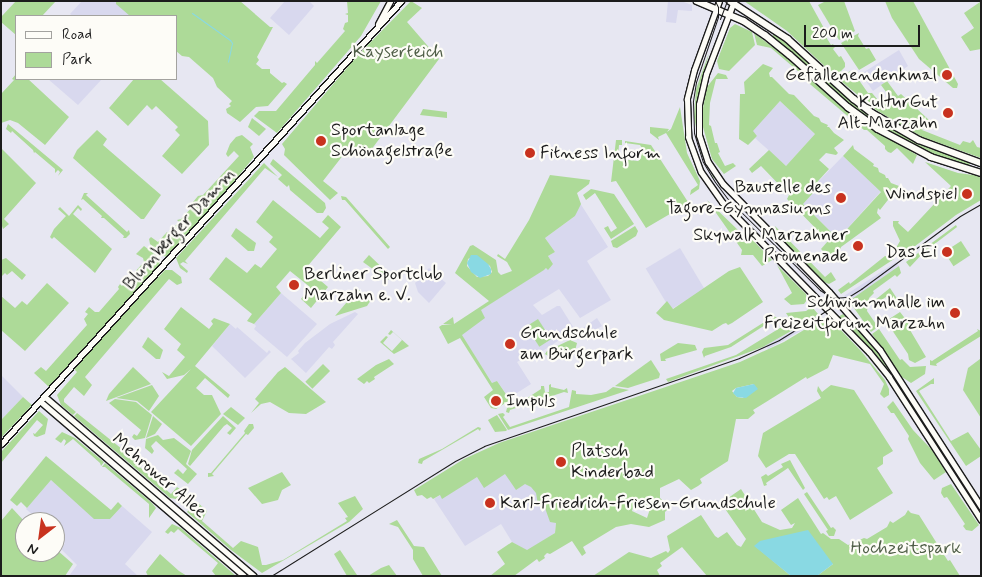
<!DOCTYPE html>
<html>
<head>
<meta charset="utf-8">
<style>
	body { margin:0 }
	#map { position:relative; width:982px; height:577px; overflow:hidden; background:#e7e7f2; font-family:Mynerve,sans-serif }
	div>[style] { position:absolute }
	.built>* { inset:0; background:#d8d8ee; transform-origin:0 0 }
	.green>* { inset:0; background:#adda98; transform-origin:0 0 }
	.water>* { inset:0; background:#89d9e3 }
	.stream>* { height:1px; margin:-0.5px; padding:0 0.5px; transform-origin:0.5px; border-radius:0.5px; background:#89d9e3 }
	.roads { filter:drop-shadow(1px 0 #1c1c1c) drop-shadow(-1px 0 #1c1c1c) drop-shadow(0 1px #1c1c1c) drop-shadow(0 -1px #1c1c1c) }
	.secondary>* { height:5px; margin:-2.5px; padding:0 2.5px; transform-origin:2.5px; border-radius:2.5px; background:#fdfcf7 }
	.primary>* { height:5.5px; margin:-2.75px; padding:0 2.75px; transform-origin:2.75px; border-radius:2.75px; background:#fdfcf7 }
	.tram>* { height:1px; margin:-0.5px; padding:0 0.5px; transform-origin:0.5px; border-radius:0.5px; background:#1c1c1c }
	.dots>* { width:14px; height:14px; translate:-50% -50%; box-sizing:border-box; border:2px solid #fdfcf7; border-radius:50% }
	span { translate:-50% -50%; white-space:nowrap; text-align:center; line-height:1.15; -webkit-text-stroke:4.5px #fdfcf7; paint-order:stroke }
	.park-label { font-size:18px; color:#4f5e47 }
	.poi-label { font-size:18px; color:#1c1c1c }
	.right { translate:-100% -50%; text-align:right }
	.left { translate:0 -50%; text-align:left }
	.street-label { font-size:18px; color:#1c1c1c }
	.frame { position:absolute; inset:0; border:2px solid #1c1c1c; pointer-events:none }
	.legend { position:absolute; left:15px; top:15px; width:162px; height:65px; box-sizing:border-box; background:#fdfcf7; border:1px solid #a3a29f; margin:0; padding:6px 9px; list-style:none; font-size:15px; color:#1c1c1c }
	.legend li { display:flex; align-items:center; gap:10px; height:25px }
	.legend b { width:25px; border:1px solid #a3a29f }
	.north { position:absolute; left:15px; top:512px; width:50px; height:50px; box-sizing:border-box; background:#fdfcf7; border:1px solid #a3a29f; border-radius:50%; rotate:210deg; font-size:14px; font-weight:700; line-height:20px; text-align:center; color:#1c1c1c }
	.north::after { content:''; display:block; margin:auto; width:18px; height:22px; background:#c8321e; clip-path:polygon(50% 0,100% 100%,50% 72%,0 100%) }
	.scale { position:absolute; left:804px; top:25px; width:116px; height:22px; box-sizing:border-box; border:2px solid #1c1c1c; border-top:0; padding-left:6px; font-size:15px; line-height:18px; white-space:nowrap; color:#1c1c1c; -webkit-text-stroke:4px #fdfcf7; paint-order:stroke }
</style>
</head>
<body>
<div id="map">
	<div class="built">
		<div style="clip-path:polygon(82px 1px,117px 1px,133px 16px,73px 16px,70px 14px)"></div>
		<div style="clip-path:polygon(285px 1px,309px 1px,314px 6px,289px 35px,270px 18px)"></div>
		<div style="clip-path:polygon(668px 1px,681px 1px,692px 5px,692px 11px,678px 10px,676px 23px,666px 22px)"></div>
		<div style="clip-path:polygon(899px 50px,908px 66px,873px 91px,861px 74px)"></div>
		<div style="clip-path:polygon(48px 79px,102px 79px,78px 105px)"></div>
		<div style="clip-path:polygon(780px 101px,815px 134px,786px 166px,755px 138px,757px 136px,752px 131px)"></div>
		<div style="clip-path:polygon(843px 156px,881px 191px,838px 239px,803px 204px,813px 193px,810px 190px)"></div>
		<div style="clip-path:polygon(580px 203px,608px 247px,587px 261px,611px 300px,580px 318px,559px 289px,533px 305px,542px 315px,557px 306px,560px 306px,575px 330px,541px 352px,539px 349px,517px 362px,531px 384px,509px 398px,497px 381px,493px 384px,461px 335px,480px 310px,553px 264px,548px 256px,555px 252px,545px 238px,575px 216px)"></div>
		<div style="left:680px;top:248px;width:48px;height:40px;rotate:59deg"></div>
		<div style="clip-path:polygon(896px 262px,899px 266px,863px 293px,849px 301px,844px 296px)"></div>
		<div style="clip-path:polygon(429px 268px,446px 283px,429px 303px,418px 292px,415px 283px)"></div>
		<div style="clip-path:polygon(281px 293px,317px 324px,287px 357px,254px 329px,256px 326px,254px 324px)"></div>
		<div style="clip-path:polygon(355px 312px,358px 314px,333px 342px,335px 345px,332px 349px,329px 347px,306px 373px,291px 359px,299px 353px,298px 351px,305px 343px,330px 324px)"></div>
		<div style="clip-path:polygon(818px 314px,822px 319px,768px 349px,766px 345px,805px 325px)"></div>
		<div style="clip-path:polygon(597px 318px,602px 326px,584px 336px,580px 330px)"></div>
		<div style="clip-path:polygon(230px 324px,236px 329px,237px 327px,267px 353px,269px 350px,271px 352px,245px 378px,212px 346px)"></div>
		<div style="clip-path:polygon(1px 375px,23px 397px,1px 420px)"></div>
		<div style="clip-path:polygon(506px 454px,535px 489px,556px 523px,555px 533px,527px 551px,512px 542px,501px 524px,465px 546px,434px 499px)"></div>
		<div style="clip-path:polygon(51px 480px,90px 514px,110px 519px,122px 506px,152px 532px,125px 564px,138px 576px,69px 576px,77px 565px,61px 549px,65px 543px,55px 534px,55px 522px,41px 522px,26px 509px)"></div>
	</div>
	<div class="green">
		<div style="clip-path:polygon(16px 1px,56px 1px,42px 16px,16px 16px,16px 35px,1px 22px,1px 17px)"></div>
		<div style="clip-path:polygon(116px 1px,240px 1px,270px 27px,273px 27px,257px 57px,259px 60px,256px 64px,262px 69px,270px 69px,270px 73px,282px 83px,284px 82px,287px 84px,268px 106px,256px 107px,240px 122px,227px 113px,226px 109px,231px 106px,229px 104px,232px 101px,217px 87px,213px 78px,189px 57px,182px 56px,176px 51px,176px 16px,130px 16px,116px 4px)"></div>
		<div style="clip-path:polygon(347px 1px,381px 1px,361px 36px,277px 133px,254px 116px,259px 111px,276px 111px,315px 65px,315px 61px,317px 63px,345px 31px,343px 29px,345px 23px,348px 22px,348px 15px,345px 14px,348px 13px)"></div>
		<div style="clip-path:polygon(411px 1px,422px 8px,407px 22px,439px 59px,371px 150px,365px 155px,351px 145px,323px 181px,338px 193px,330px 200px,284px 155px,285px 149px,282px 144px,358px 55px)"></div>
		<div style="clip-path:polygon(744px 1px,809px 1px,825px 30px,823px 32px,831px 45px,833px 44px,835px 47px,833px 49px,839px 57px,841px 56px,845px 63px,845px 67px,838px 74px,833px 74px,787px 31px)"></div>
		<div style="clip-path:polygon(826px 1px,844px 1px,855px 31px,839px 40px,818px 5px)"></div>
		<div style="clip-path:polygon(885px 1px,913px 1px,958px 84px,957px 88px,953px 88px,919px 59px,892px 18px)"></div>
		<div style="clip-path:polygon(980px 2px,981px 49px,970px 51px,961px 37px,974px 28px,964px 13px)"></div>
		<div style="clip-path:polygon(735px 24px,752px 32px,755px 45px,729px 71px,719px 69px,717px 61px,730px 28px)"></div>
		<div style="clip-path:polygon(754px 33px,794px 63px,806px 74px,803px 78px,798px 75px,799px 72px,771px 48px,757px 45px)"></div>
		<div style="clip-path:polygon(859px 33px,858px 36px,866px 49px,869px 48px,876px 60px,859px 70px,841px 43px)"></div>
		<div style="clip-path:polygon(775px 35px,795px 48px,844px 94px,881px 121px,933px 149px,970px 162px,969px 168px,918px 149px,866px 119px,773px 39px,773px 35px)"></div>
		<div style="clip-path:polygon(709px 53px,697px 103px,696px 124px,700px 146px,715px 177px,714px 179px,701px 153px,694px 117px,696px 89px)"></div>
		<div style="clip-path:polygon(763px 64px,773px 68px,769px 73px,770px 77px,772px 77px,789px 94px,794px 95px,814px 116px,819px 118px,821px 122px,828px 125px,827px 127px,829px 127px,834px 133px,844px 140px,834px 148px,838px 153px,836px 155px,826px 153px,819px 160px,829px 169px,810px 190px,813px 193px,803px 204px,838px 239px,881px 192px,843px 156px,853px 145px,854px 149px,874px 164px,873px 166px,878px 168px,879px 172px,885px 175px,886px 178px,888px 178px,891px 183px,899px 186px,880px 210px,878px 208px,877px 213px,881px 218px,841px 247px,839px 253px,826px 254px,821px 249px,828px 241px,787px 199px,789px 195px,761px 166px,752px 173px,749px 169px,769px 150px,786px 166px,815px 134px,780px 101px,753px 131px,757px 136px,748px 145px,739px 139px,740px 94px,745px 94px,744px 82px)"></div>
		<div style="clip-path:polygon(850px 71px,854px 73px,868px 93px,872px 93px,883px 106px,892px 100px,881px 85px,887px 81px,898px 96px,901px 94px,929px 120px,922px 130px,960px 145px,963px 141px,970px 143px,973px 140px,977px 147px,981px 148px,981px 158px,922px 137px,876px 110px,842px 82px,842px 78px)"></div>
		<div style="clip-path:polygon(718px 73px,726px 75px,728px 79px,716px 79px,710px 103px,709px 125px,711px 126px,715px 143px,717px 143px,720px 152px,718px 153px,725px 166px,733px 163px,736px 166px,724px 174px,712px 159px,703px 127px,703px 108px,707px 87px)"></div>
		<div style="clip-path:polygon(16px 74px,16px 79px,28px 79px,69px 117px,45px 145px,18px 123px,10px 120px,1px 123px,1px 94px,14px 80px,12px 79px)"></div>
		<div style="clip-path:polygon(807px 76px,858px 120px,917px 155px,913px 164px,897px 148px,891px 153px,888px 152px,885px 149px,885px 146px,867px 130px,864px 130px,804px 79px)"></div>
		<div style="clip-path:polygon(134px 79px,160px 79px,208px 121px,209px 145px,182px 174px,162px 156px,180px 135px,175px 130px,178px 127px,156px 106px,152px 110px,147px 105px,128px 126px,109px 108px)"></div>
		<div style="clip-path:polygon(680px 107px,687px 153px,700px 181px,699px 189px,690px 195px,691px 190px,698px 185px,666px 133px,658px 137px,659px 140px,650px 133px,650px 127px,669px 129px,667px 132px,671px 129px)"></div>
		<div style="clip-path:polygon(423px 109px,447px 112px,447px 118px,420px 115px)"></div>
		<div style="clip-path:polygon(252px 118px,266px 129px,259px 136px,248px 127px)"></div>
		<div style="clip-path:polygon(8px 124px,63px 170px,58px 176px,60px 172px,58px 170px,55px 173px,55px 169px,35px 152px,34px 153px,33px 150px,12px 131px,11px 133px,6px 129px)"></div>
		<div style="clip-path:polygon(97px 130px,107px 139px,103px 145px,161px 195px,144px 219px,141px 219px,73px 158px,77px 150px)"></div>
		<div style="clip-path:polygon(242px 135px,253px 144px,250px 147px,254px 157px,210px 211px,168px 257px,163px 256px,150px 244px,149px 239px,151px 237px,158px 242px,167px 232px,168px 233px,179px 222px,177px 220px,181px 219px,195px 204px,193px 202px,198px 196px,203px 195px,239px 156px,234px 151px,228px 157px,226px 154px,230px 144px,236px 137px)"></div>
		<div style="clip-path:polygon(616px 140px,622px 140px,622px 145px,619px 145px,618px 156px,620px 159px,638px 161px,641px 158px,642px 148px,640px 145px,625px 143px,625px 141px,651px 145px,688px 202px,687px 204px,646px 228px,616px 181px,611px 182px)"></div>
		<div style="clip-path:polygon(2px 149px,36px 183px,4px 219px,9px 224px,3px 229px,1px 223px)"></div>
		<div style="clip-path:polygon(273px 159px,325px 203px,326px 208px,323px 213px,317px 213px,290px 190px,289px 185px,287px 187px,278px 179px,282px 175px,270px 164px)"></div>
		<div style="clip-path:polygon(925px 162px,958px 173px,981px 176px,981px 200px,956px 215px,902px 256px,896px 248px,900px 241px,893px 226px,893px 221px,899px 221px,898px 223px,908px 232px,951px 186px)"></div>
		<div style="clip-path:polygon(264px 163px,278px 177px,265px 168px,185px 261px,188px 264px,183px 262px,180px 264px,188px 271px,187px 273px,180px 268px,176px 258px)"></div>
		<div style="clip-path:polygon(evenodd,550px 175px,590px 180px,589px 184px,577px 193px,581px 204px,575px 216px,545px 238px,555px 252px,548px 256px,553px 264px,548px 270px,546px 268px,544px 270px,481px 310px,485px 318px,462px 335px,492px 383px,497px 381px,510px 400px,496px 409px,491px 408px,484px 397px,493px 390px,460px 338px,448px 344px,439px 327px,442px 325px,452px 325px,443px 324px,453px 317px,454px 324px,489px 301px,455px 273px,470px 246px,473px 245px,496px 260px,498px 272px,501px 275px,512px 271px,507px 262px,497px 256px,498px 254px,505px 259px,529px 220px,550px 175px,475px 255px,490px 266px,492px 272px,488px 276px,477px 277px,467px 266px,468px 259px,475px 255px)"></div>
		<div style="clip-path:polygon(591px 189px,614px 194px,634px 224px,611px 239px,604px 228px,608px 226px,611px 232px,617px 228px,595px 193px,586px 200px,583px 195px)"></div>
		<div style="clip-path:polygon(84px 193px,88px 193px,86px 195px,127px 232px,129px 230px,130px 234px,126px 238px,123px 238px,124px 236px,104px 218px,101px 218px,102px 216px,83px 199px,81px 200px)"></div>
		<div style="clip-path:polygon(341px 196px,346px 197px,390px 247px,388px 249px,345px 200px,342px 200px)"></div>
		<div style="clip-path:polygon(273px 200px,320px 238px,329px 228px,322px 222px,328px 215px,341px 227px,306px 268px,328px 287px,311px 308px,301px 299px,310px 287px,290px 271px,276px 287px,281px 293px,254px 324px,247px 321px,252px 314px,209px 279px,226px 257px,247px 273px,255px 264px,261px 268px,277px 249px,269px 242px,273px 237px,256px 222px)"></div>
		<div style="clip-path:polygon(707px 200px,741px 233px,750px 237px,772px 260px,762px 266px,753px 255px,741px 255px,742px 250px)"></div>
		<div style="clip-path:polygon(78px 205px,82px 209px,81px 211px,78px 208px,73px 214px,112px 249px,95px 273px,54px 237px,52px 239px,50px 237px,54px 229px,66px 216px,58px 209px,60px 207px,69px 216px)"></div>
		<div style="clip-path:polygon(956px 225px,957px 227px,924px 252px,910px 267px,909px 266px,906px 262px)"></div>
		<div style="clip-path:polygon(635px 226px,638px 231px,636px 236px,617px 248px,613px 247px,611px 241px)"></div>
		<div style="clip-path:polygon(775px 226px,825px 277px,831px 272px,836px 280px,829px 284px,824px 282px,777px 234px)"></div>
		<div style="clip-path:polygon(236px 228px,256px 243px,254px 251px,248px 251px,231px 236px)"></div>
		<div style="left:961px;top:241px;width:17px;height:20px;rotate:57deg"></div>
		<div style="clip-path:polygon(144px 246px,160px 258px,159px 268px,49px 387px,34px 373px,41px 367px,46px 371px,87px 325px,84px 319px,88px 314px,85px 312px,89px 307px,95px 312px,99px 312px,119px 289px,118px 287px,120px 284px,122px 286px,144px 262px,143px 258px,136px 254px)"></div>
		<div style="clip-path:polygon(369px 255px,391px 276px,388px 280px,363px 262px)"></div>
		<div style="clip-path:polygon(885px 256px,894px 259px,841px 294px,838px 290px,849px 282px,850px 284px)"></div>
		<div style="clip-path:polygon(6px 258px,26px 275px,22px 280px,12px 271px,7px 275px,5px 273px,1px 277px,1px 260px)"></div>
		<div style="clip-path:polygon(777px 265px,806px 294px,807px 300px,804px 304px,791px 305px,784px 299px,792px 293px)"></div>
		<div style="clip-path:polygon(899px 266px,901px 273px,897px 277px,895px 275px,873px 291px,874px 293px,869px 298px,867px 311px,878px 327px,871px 332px,849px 301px)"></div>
		<div style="clip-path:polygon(740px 267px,763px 302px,732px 323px,728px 325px,726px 323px,723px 324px,712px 331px,664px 320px,656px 313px,667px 301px,673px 309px,729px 271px)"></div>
		<div style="clip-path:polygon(165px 270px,172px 270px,181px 277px,182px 283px,177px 285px,169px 279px,85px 377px,92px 385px,84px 396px,74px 387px,64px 399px,64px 402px,76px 412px,73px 415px,61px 405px,57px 395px,77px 372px,74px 369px,80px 360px)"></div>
		<div style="clip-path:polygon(47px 283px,69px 303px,25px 351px,1px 330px,1px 296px,15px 308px,22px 301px,27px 305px)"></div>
		<div style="clip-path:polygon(890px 288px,902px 306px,898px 309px,889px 295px,875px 304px,875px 300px)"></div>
		<div style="clip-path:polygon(358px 289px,371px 300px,367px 306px,335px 316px)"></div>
		<div style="clip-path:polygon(181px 307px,209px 329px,213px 324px,211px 321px,214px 318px,230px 324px,195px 366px,230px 395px,228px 398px,205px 378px,196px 388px,204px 395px,212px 395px,221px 414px,191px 446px,151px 412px,191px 369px,184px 375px,167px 379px,162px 372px,169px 376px,185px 357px,177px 350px,181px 344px,164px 329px)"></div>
		<div style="clip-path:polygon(812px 307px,818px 314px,814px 318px,763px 347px,668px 382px,666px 379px,736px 355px,788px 323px,790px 319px,786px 313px,806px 311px)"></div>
		<div style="clip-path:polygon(900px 312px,911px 326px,910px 330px,926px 357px,915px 363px,909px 360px,908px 354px,886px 321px)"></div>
		<div style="clip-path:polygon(843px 314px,878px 351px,896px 379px,871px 349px,838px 317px)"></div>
		<div style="clip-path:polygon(774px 316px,779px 319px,776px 318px,731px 347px,705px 356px,704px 358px,702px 352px,704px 348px,728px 345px)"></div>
		<div style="left:538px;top:319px;width:24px;height:14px;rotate:57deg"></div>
		<div style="clip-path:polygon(evenodd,822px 319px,826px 324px,837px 326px,861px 351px,885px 380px,889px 389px,889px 395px,884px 398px,880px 394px,884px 384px,870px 364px,833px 355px,828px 368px,807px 379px,806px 377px,753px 410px,755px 413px,748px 419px,736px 419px,728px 461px,700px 479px,702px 483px,698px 486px,691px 490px,679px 479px,660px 488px,660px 498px,670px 507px,665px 512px,665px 520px,649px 527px,631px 524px,616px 527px,583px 547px,586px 553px,582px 556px,572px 541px,550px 554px,547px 553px,544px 556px,545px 558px,539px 562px,537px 559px,514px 576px,490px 576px,505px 564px,497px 552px,512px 542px,527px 550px,555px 533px,556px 523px,550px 522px,545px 508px,538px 505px,536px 493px,531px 487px,525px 484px,516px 490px,505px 474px,484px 488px,477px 477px,442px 499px,440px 495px,433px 499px,431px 497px,427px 499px,422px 495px,417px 496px,414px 490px,464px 459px,499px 443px,740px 362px,784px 342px,822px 319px,754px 384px,743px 398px,737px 397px,732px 391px,736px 388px,754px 384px,822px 319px,642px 504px,651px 506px,647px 518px,632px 511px,633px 507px,638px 508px,642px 504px)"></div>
		<div style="clip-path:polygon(879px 329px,900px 360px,902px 359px,910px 367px,926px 366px,925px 374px,911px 383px,902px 377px,872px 334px)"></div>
		<div style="clip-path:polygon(977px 329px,981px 331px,981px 336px,936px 364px,937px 366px,930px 365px,930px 360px,932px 361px,978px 331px)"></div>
		<div style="clip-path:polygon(391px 330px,409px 346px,394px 354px,380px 342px,386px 336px,388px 337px,383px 343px,392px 351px,402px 340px,393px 332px,390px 335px,388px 334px)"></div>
		<div style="clip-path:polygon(148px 337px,163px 350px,160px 359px,156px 359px,142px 347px)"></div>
		<div style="clip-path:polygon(570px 340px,577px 343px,575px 351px,548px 356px,545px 354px,547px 351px)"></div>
		<div style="clip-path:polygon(678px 343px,695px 345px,697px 350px,665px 359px,666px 361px,661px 361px,660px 354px)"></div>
		<div style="clip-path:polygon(389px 359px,394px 364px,374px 377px,375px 379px,369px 383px,367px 381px,364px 384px,357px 379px,376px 365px)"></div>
		<div style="clip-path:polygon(980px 359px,981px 360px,981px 418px,963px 390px,968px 368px)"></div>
		<div style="clip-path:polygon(651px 360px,660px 374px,659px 378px,628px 388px,615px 386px)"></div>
		<div style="left:323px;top:364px;width:10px;height:25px;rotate:45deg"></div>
		<div style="clip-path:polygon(133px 367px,151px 384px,106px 401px,109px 394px)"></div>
		<div style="clip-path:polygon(285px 367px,326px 402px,306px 414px,289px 413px,270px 402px,261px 404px,251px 413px,259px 403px,255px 399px,278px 372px)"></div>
		<div style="clip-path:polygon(934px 378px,934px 384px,931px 384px,919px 391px,951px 441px,968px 432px,981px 450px,981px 456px,966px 466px,916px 391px)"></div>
		<div style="clip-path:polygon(551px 384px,551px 387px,564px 390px,567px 388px,568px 393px,564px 392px,510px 410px,509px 413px,506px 412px,507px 408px,510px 406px,512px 408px,541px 389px,541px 386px,544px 386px,545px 392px,549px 392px,549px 385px)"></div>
		<div style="clip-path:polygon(152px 385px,159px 396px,149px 411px,137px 401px,116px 398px)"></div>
		<div style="clip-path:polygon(831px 385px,854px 390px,893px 451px,883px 457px,883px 464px,877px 468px,893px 493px,850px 520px,836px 496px,829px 500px,827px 497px,824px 499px,795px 454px,789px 454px,766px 468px,758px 456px,763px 433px,821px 398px,817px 391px,818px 386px,822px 392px)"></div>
		<div style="clip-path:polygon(613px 387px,629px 390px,508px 430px,498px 414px,503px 413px,505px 415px,503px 417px,510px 427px,569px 407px,572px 390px,576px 391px,576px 394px,591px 395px,606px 392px)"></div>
		<div style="clip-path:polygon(23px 397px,32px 405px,1px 438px,1px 420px)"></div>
		<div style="clip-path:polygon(115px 399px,136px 402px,152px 415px,145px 438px,135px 440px,132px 437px,134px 434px,137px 436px,141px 430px,109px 403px)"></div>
		<div style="clip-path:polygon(893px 401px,913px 430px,932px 450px,946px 472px,934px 480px,920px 463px,908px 439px,909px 436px,894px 413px,891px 413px,887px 407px)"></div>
		<div style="clip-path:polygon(231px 407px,245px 418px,238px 425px,223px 414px)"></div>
		<div style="clip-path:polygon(39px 411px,48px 419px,45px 434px,37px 437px,34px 436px,33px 433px,35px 434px,43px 425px,37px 420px,1px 463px,1px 452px)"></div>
		<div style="clip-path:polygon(77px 413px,137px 461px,135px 463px,171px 494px,177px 487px,183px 491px,176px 499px,170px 498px,74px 416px)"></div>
		<div style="clip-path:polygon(497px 415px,507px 430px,506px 431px,495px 432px,488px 420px)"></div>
		<div style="clip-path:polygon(153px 416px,162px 424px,155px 434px,146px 438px)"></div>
		<div style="clip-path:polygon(223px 416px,236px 428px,230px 435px,227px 433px,232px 428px,227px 424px,224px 426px,190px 466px,188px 464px,192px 450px)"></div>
		<div style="clip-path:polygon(249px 424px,253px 424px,254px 428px,248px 435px,246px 434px,212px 474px,214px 476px,208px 477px,208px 473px,211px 473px,245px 433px,244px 431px)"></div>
		<div style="clip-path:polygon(478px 427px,481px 428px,480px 431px,478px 429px,423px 461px,422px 464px,418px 463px,419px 459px,442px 449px)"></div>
		<div style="clip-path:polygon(62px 432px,75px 438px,104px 462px,101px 466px,100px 463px,73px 439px,64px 446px,66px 441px,64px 439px,61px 443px,55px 439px)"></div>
		<div style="clip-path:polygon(158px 435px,163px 440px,174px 438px,191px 451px,186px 464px,197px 474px,188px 484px,174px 473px,178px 469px,183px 474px,187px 469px,156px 441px,151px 446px,154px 451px,152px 454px,145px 448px,146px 439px)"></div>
		<div style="clip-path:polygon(46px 456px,111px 510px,118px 502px,122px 506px,110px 519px,94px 519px,51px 480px,27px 508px,21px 502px,17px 506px,10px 500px)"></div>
		<div style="clip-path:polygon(790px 460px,805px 488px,803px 490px,788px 468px,766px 483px,767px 485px,764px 486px,761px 477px,766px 474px,768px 476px,783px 467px,781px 464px)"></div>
		<div style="clip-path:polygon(105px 463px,152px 503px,156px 508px,149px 518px,149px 504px,105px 467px,102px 467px)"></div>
		<div style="clip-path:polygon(282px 472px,291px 485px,282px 490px,278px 500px,262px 504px,248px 488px)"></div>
		<div style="clip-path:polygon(951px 484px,979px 525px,972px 531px,966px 530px,963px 526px,965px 524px,947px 497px,944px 498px,941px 493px,942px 488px)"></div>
		<div style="clip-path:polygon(741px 489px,762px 522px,780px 530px,792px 528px,795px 523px,791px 525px,781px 510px,798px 498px,821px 534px,823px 533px,831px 539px,839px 539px,848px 545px,864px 538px,867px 539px,887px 527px,890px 521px,893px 523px,905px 515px,908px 510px,911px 513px,919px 515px,948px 561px,950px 560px,960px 576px,817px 576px,833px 564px,755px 546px,791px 576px,707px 576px,682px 547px,660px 563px,662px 566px,657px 570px,660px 576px,593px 576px,629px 552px,651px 558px,666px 551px,668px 553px,670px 550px,667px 536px,701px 515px,715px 536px,718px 538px,727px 532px,737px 545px,741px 547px,746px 539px,721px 503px)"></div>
		<div style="clip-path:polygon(807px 492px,831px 528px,833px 527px,836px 530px,834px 536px,829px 536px,826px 531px,828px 530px,804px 494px)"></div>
		<div style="clip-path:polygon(355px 496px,363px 509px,349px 522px,262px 573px,231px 550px,187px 512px,196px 501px,207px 511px,202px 521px,233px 548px,241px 541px,258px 547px,262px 565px,266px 565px,283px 560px,347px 521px,345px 518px,348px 517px,338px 503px)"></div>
		<div style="clip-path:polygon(12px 508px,25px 522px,25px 552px,54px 553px,57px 550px,73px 564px,65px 576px,1px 576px,1px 521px)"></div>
		<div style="clip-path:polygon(397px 520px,414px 546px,424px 547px,442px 576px,423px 576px,413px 559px,413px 550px,398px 527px,389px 524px)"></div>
		<div style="clip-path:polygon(172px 524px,181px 528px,236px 576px,216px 576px,212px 571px,218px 563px,178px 529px,174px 533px,171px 531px,168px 534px,165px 532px)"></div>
		<div style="clip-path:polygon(340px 550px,357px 575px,347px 576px,334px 554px)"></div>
		<div style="clip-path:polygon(160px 554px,179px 571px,187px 576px,148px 576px,146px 572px,148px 569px)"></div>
		<div style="clip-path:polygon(389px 565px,397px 576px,368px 576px,381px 568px)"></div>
	</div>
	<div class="water">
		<div style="clip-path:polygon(471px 255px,477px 255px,488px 264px,491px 269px,491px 274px,480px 278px,471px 272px,467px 263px)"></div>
		<div style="clip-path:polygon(754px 384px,758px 389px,746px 398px,737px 397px,733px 393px,736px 388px)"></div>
		<div style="clip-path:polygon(808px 530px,833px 564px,817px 576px,791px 576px,754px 546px,760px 541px)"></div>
	</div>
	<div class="stream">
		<div style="left:192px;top:13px;width:47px;rotate:35.4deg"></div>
		<div style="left:230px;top:40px;width:4px;rotate:56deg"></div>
		<div style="left:232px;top:43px;width:19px;rotate:102deg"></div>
	</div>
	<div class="roads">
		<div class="secondary">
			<div style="left:719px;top:1px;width:73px;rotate:109.9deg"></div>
			<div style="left:694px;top:70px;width:30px;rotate:104deg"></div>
			<div style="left:687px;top:99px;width:38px;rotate:88deg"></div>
			<div style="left:688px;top:137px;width:37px;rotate:70deg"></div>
			<div style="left:701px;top:172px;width:37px;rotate:55deg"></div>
			<div style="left:722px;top:202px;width:210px;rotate:45.6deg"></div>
			<div style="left:869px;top:352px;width:32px;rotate:51deg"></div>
			<div style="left:889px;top:377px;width:170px;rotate:57.2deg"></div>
			<div style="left:734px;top:1px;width:78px;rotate:111deg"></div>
			<div style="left:706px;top:74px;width:31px;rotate:103deg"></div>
			<div style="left:699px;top:104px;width:31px;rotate:90deg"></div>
			<div style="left:699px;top:135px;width:28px;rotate:72deg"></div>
			<div style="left:708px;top:162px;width:27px;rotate:56deg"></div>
			<div style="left:723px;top:184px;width:151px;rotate:45.5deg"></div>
			<div style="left:829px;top:292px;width:77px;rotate:48.7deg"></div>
			<div style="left:880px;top:350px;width:187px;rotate:57.2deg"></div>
			<div style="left:378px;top:24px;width:26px;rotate:-62deg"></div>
			<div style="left:45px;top:397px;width:275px;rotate:40.6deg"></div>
			<div style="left:41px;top:402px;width:267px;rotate:40.6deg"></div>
			<div style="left:1px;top:444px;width:597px;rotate:-47.92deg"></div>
		</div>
		<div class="primary">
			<div style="left:697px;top:1px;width:51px;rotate:23.1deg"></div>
			<div style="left:744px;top:21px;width:25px;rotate:34deg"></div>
			<div style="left:765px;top:35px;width:32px;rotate:39deg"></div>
			<div style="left:790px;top:55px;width:78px;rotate:41.9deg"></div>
			<div style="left:848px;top:107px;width:37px;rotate:36deg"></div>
			<div style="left:878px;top:129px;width:60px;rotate:27.8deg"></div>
			<div style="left:931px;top:157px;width:52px;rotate:17.7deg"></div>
			<div style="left:730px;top:1px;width:69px;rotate:33.2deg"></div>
			<div style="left:788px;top:39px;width:89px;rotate:42.3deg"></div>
			<div style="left:854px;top:99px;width:23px;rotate:38deg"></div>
			<div style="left:872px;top:113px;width:54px;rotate:29.9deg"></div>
			<div style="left:919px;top:140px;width:66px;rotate:20.4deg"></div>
		</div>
	</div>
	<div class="tram">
		<div style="left:715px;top:1px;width:7px;rotate:63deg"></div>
		<div style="left:718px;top:7px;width:10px;rotate:90deg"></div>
		<div style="left:718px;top:17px;width:69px;rotate:108.7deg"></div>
		<div style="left:696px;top:82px;width:20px;rotate:99deg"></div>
		<div style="left:693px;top:102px;width:31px;rotate:88deg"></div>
		<div style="left:694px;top:133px;width:30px;rotate:73deg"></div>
		<div style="left:703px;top:162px;width:23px;rotate:59deg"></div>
		<div style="left:715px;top:182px;width:20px;rotate:53deg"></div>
		<div style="left:727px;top:198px;width:131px;rotate:44.7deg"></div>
		<div style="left:820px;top:290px;width:14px;rotate:34deg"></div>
		<div style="left:832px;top:298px;width:14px;rotate:-4deg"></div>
		<div style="left:720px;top:19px;width:19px;rotate:-69deg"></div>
		<div style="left:271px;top:576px;width:217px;rotate:-32deg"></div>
		<div style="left:455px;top:461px;width:33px;rotate:-27deg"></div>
		<div style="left:484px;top:446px;width:270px;rotate:-19deg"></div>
		<div style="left:739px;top:358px;width:44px;rotate:-24.2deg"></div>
		<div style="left:779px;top:340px;width:97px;rotate:-31.9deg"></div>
		<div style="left:861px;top:289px;width:123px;rotate:-36.4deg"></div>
		<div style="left:960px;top:216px;width:24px;rotate:-30deg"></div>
	</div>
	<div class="dots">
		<div style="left:947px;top:75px;background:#c8321e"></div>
		<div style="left:948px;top:113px;background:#c8321e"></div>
		<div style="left:321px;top:141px;background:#c8321e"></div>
		<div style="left:530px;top:153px;background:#c8321e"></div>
		<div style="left:967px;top:194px;background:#c8321e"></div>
		<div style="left:841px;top:198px;background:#c8321e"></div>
		<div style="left:858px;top:246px;background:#c8321e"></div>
		<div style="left:947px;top:252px;background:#c8321e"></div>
		<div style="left:294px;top:285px;background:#c8321e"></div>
		<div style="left:955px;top:313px;background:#c8321e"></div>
		<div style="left:510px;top:344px;background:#c8321e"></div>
		<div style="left:496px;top:401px;background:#c8321e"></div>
		<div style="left:561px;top:462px;background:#c8321e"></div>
		<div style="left:490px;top:503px;background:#c8321e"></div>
	</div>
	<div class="park-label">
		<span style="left:398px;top:52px">Kayserteich</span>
		<span style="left:906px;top:548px">Hochzeitspark</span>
	</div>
	<div class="poi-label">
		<span class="right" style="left:937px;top:75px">Gefallenendenkmal</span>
		<span class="right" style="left:938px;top:113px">KulturGut<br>Alt-Marzahn</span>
		<span class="left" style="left:331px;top:141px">Sportanlage<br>Schönagelstraße</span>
		<span class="left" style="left:540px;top:153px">Fitness Inform</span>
		<span class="right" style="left:831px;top:198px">Baustelle des<br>Tagore-Gymnasiums</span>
		<span class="right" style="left:957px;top:194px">Windspiel</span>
		<span class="right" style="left:848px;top:246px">Skywalk Marzahner<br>Promenade</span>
		<span class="right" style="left:937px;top:252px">Das Ei</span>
		<span class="left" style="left:304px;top:285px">Berliner Sportclub<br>Marzahn e. V.</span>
		<span class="right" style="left:945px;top:313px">Schwimmhalle im<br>Freizeitforum Marzahn</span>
		<span class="left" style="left:520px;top:344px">Grundschule<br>am Bürgerpark</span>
		<span class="left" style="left:506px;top:401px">Impuls</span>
		<span class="left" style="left:571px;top:462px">Platsch<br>Kinderbad</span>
		<span class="left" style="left:500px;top:503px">Karl-Friedrich-Friesen-Grundschule</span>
	</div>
	<div class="street-label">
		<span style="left:179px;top:229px;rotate:-48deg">Blumberger Damm</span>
		<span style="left:159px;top:476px;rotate:41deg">Mehrower Allee</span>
	</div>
	<div class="frame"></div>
	<ul class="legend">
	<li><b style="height:6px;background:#fdfcf7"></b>Road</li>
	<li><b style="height:14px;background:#adda98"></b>Park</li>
	</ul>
	<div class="north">N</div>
	<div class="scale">200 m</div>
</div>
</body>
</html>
